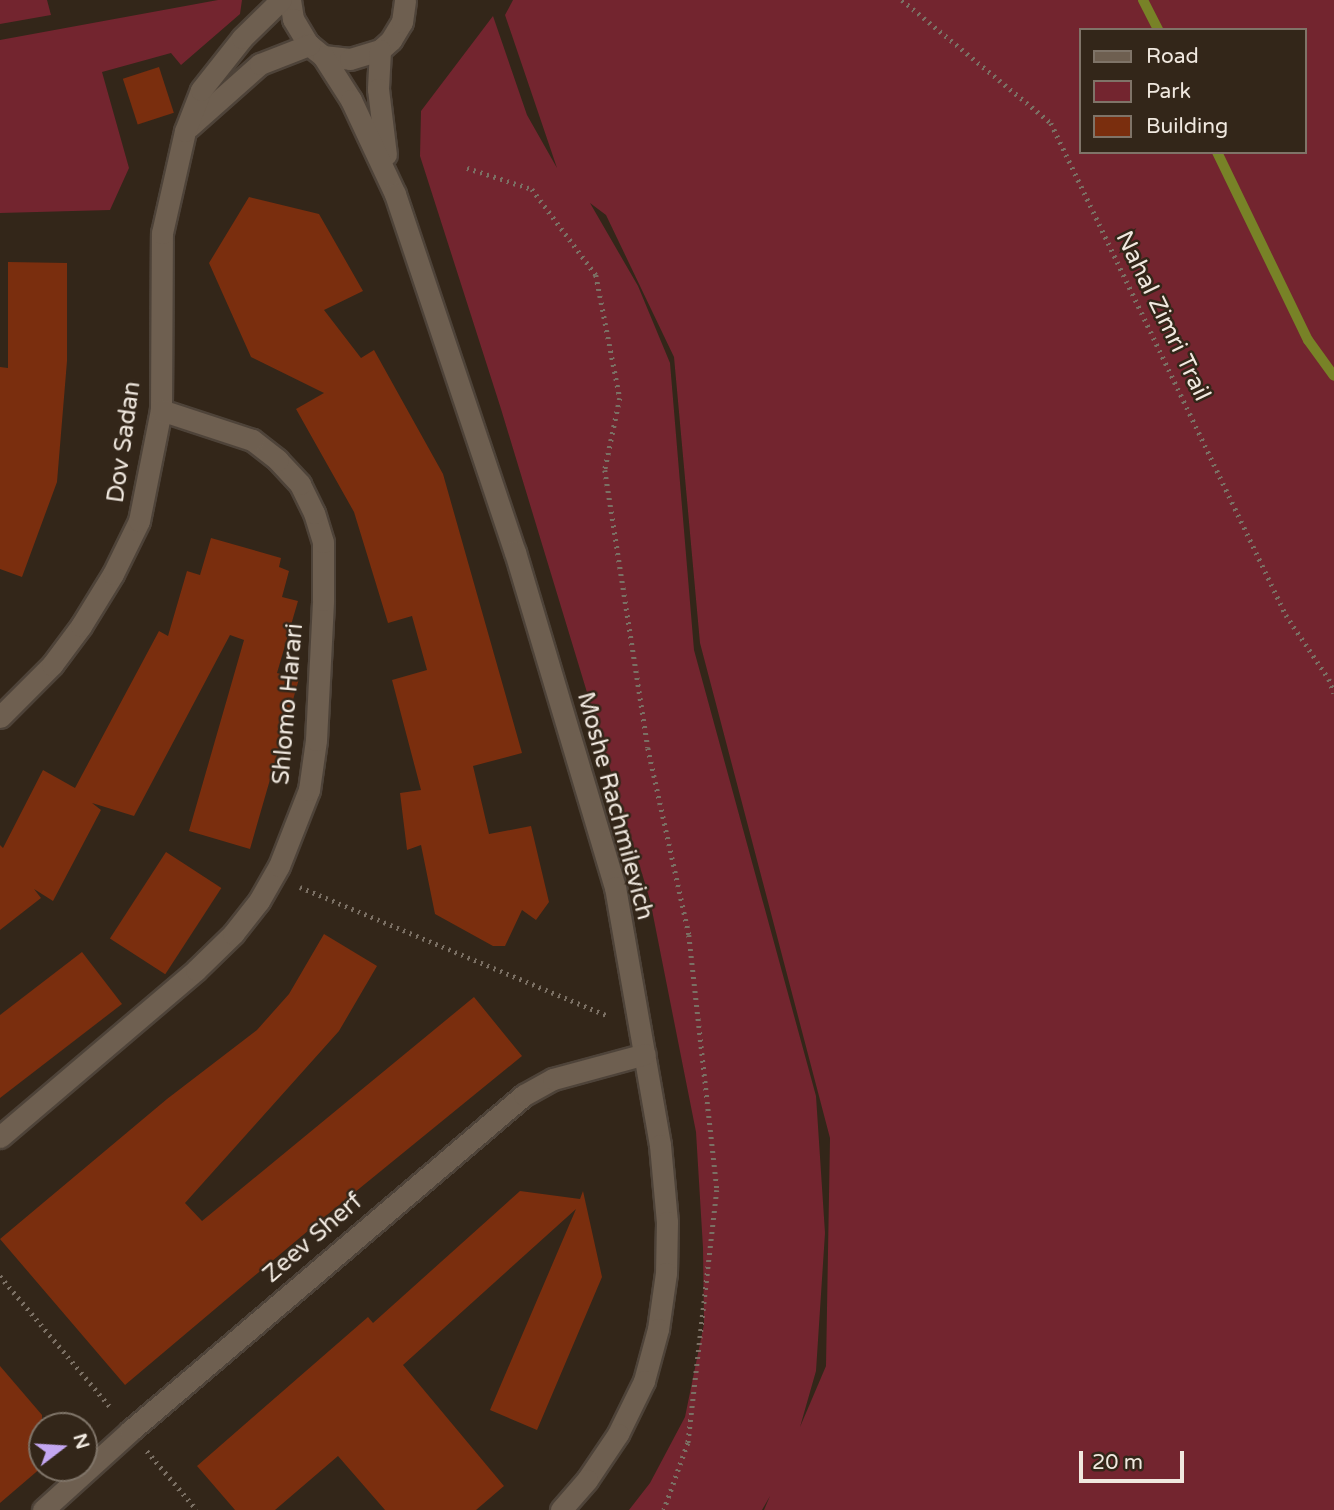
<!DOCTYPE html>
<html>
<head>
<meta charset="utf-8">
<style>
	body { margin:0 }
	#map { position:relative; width:1334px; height:1510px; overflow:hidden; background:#332619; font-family:"Varela Round",sans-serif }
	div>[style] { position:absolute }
	.green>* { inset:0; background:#73252f }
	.stream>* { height:10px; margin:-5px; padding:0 5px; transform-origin:5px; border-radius:5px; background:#788227 }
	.building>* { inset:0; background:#7a2e0e; transform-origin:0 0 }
	.path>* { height:4.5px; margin-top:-2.25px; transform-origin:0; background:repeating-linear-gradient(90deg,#7b7064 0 2px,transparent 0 7px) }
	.roads { filter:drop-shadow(2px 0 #4e4339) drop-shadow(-2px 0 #4e4339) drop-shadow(0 2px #4e4339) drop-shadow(0 -2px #4e4339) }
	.minor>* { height:21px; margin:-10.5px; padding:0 10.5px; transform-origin:10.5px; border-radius:10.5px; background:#6e5f50 }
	span { translate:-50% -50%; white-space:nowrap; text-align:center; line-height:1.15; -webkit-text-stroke:5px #332619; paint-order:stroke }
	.street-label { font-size:24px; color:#f0e8df }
	.legend { position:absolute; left:1079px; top:28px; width:228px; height:126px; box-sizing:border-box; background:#332619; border:2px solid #7f7468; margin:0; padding:9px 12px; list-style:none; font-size:21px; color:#f0e8df }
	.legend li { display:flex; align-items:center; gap:14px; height:35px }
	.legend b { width:35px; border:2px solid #7f7468 }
	.north { position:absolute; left:28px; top:1412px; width:70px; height:70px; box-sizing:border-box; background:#332619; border:2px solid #7f7468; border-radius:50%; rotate:73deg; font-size:19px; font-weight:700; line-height:28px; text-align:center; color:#f0e8df }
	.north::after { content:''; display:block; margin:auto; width:24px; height:32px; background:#c4a7f1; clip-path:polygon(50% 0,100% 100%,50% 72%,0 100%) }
	.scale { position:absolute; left:1079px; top:1451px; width:105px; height:32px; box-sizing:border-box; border:4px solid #f0e8df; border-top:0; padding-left:9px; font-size:21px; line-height:24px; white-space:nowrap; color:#f0e8df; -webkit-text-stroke:5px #332619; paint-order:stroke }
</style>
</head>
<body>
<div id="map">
	<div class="green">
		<div style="clip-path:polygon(0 0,47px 0,51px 15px,0 24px)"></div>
		<div style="clip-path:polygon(218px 0,242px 0,240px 14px,181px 65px,171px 53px,102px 72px,129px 168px,110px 210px,0 213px,0 40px)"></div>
		<div style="clip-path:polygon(evenodd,513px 0,1334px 0,1334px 1510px,764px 1510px,770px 1496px,762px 1510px,629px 1510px,650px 1483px,685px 1417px,704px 1324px,703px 1248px,696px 1132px,650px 900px,501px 409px,420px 156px,421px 111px,493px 16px,527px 115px,557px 168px,505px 15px,513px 0,1080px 30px,1304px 30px,1304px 152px,1080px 152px,1080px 30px,513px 0,590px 203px,606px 215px,674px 357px,700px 643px,830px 1138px,826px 1366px,800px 1427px,816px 1371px,825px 1233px,816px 1096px,694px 650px,670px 363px,638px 286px,590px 203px)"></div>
	</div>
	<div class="stream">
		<div style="left:1143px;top:0;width:34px;rotate:63deg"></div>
		<div style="left:1217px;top:152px;width:209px;rotate:64.2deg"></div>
		<div style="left:1308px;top:340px;width:44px;rotate:54.2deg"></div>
	</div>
	<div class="building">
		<div style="left:159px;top:67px;width:48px;height:38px;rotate:72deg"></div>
		<div style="clip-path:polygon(249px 197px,319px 214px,363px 291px,324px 310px,361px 358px,374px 350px,443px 474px,522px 753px,473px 766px,489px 834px,531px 826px,549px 902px,536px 920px,522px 910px,505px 946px,493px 946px,435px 914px,421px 845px,407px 850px,400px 793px,421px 790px,392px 680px,427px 670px,412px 616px,388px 623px,354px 512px,296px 409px,324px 393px,251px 357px,209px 263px)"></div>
		<div style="clip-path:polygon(8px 262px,67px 263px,67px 361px,57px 482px,22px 577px,0 569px,0 367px,8px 368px)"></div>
		<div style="clip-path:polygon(211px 538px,281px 558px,279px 567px,289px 571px,282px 597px,298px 601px,277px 673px,299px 679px,250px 849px,189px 831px,244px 640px,230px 635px,134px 816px,92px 803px,101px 810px,53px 901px,34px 889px,41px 898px,0 930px,0 845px,3px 848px,43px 770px,75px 788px,159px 631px,168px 636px,187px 571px,200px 575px)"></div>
		<div style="left:166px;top:852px;width:66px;height:103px;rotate:33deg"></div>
		<div style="clip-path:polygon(324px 934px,377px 966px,339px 1031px,185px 1203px,202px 1221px,474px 997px,522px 1056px,322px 1219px,125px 1385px,0 1239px,167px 1099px,257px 1030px,289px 994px)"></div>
		<div style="clip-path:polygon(82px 952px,122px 1004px,0 1098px,0 1015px)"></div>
		<div style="clip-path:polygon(520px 1191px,580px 1199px,583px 1191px,602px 1277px,537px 1430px,490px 1410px,576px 1209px,403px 1365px,504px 1486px,476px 1510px,385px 1510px,338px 1456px,275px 1510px,235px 1510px,197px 1466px,368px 1317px,373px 1323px)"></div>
		<div style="clip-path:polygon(0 1366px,42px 1415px,42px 1467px,0 1503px)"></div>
	</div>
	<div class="path">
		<div style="left:902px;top:0;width:193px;rotate:39.5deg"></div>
		<div style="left:1051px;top:123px;width:545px;rotate:64.47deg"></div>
		<div style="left:1286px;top:615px;width:77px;rotate:56.1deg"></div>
		<div style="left:1329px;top:679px;width:15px;rotate:70deg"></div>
		<div style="left:467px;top:168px;width:68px;rotate:17.9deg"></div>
		<div style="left:532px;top:189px;width:107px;rotate:53.3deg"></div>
		<div style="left:596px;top:275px;width:125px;rotate:79deg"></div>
		<div style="left:620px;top:398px;width:74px;rotate:101.8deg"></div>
		<div style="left:605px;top:470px;width:281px;rotate:81.2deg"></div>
		<div style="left:648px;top:748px;width:191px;rotate:77.6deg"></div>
		<div style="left:689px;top:935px;width:257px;rotate:83.7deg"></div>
		<div style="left:717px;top:1190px;width:255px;rotate:96.5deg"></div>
		<div style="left:688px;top:1443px;width:71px;rotate:109.7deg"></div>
		<div style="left:300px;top:887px;width:335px;rotate:22.7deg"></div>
		<div style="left:0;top:1276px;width:174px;rotate:49.9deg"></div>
		<div style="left:147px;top:1451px;width:77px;rotate:49.7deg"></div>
	</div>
	<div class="roads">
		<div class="minor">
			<div style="left:290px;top:0;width:19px;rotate:81deg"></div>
			<div style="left:293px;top:19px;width:29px;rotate:59deg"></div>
			<div style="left:308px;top:44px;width:19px;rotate:39deg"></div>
			<div style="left:323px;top:56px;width:27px;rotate:6deg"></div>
			<div style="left:350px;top:59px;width:31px;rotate:-17deg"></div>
			<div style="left:380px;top:50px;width:15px;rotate:-42deg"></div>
			<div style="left:391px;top:40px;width:21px;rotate:-59deg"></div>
			<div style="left:402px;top:22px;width:22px;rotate:-82deg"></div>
			<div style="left:380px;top:50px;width:39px;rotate:93deg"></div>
			<div style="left:378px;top:89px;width:66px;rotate:83.1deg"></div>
			<div style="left:323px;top:56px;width:52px;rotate:57.5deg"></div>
			<div style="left:351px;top:100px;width:104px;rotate:64.9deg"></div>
			<div style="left:395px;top:194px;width:378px;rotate:71.5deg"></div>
			<div style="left:515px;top:552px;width:350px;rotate:73.4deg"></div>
			<div style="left:615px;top:887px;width:262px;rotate:80.1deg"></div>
			<div style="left:660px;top:1145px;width:77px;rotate:84.8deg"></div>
			<div style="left:667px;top:1222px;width:51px;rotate:91.1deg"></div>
			<div style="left:666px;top:1273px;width:57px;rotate:98.1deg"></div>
			<div style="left:658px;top:1329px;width:54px;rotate:105.1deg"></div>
			<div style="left:644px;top:1381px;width:59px;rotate:116.1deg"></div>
			<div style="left:618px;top:1434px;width:55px;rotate:124deg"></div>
			<div style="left:587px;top:1480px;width:40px;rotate:131deg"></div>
			<div style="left:189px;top:127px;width:95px;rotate:-41.6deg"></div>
			<div style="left:260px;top:64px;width:53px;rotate:-21.2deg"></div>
			<div style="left:0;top:717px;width:74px;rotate:-45deg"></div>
			<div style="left:52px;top:665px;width:49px;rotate:-53.4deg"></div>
			<div style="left:81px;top:626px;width:61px;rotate:-58.4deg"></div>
			<div style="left:113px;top:574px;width:59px;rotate:-63.9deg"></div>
			<div style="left:139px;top:521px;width:113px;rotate:-78.8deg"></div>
			<div style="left:161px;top:410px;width:177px;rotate:-89.7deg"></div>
			<div style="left:162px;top:233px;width:105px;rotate:-77.3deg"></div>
			<div style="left:185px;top:131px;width:44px;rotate:-68.7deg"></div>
			<div style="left:201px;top:90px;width:66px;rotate:-51.7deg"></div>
			<div style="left:242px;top:38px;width:54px;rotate:-44.3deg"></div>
			<div style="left:0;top:1137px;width:257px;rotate:-40.4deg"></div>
			<div style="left:196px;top:970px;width:52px;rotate:-44.2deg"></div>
			<div style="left:233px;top:934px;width:42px;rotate:-51.8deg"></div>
			<div style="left:259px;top:901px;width:40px;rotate:-60.3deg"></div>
			<div style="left:279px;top:866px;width:82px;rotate:-68.5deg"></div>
			<div style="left:309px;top:790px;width:50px;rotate:-82deg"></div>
			<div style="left:316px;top:740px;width:140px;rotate:-87.1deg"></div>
			<div style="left:323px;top:600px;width:58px;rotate:-90deg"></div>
			<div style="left:323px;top:542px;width:30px;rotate:-107deg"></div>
			<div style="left:314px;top:513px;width:32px;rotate:-116deg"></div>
			<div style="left:300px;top:484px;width:33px;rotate:-133deg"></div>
			<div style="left:278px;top:460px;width:33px;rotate:-142deg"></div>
			<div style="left:252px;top:440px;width:96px;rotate:-161.8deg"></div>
			<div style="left:43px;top:1510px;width:118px;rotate:-42.2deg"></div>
			<div style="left:130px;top:1431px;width:518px;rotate:-40.46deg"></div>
			<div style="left:524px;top:1095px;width:33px;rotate:-29deg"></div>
			<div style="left:553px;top:1079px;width:95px;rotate:-15.2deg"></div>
		</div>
	</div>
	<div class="street-label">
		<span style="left:1163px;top:316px;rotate:64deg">Nahal Zimri Trail</span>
		<span style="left:124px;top:442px;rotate:-82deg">Dov Sadan</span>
		<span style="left:288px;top:704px;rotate:-85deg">Shlomo Harari</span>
		<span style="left:615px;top:806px;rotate:75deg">Moshe Rachmilevich</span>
		<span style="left:313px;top:1238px;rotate:-41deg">Zeev Sherf</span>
	</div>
	<ul class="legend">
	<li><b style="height:9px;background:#6e5f50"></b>Road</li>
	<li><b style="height:19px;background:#73252f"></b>Park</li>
	<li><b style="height:19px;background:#7a2e0e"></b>Building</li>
	</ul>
	<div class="north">N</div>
	<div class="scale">20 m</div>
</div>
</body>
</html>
